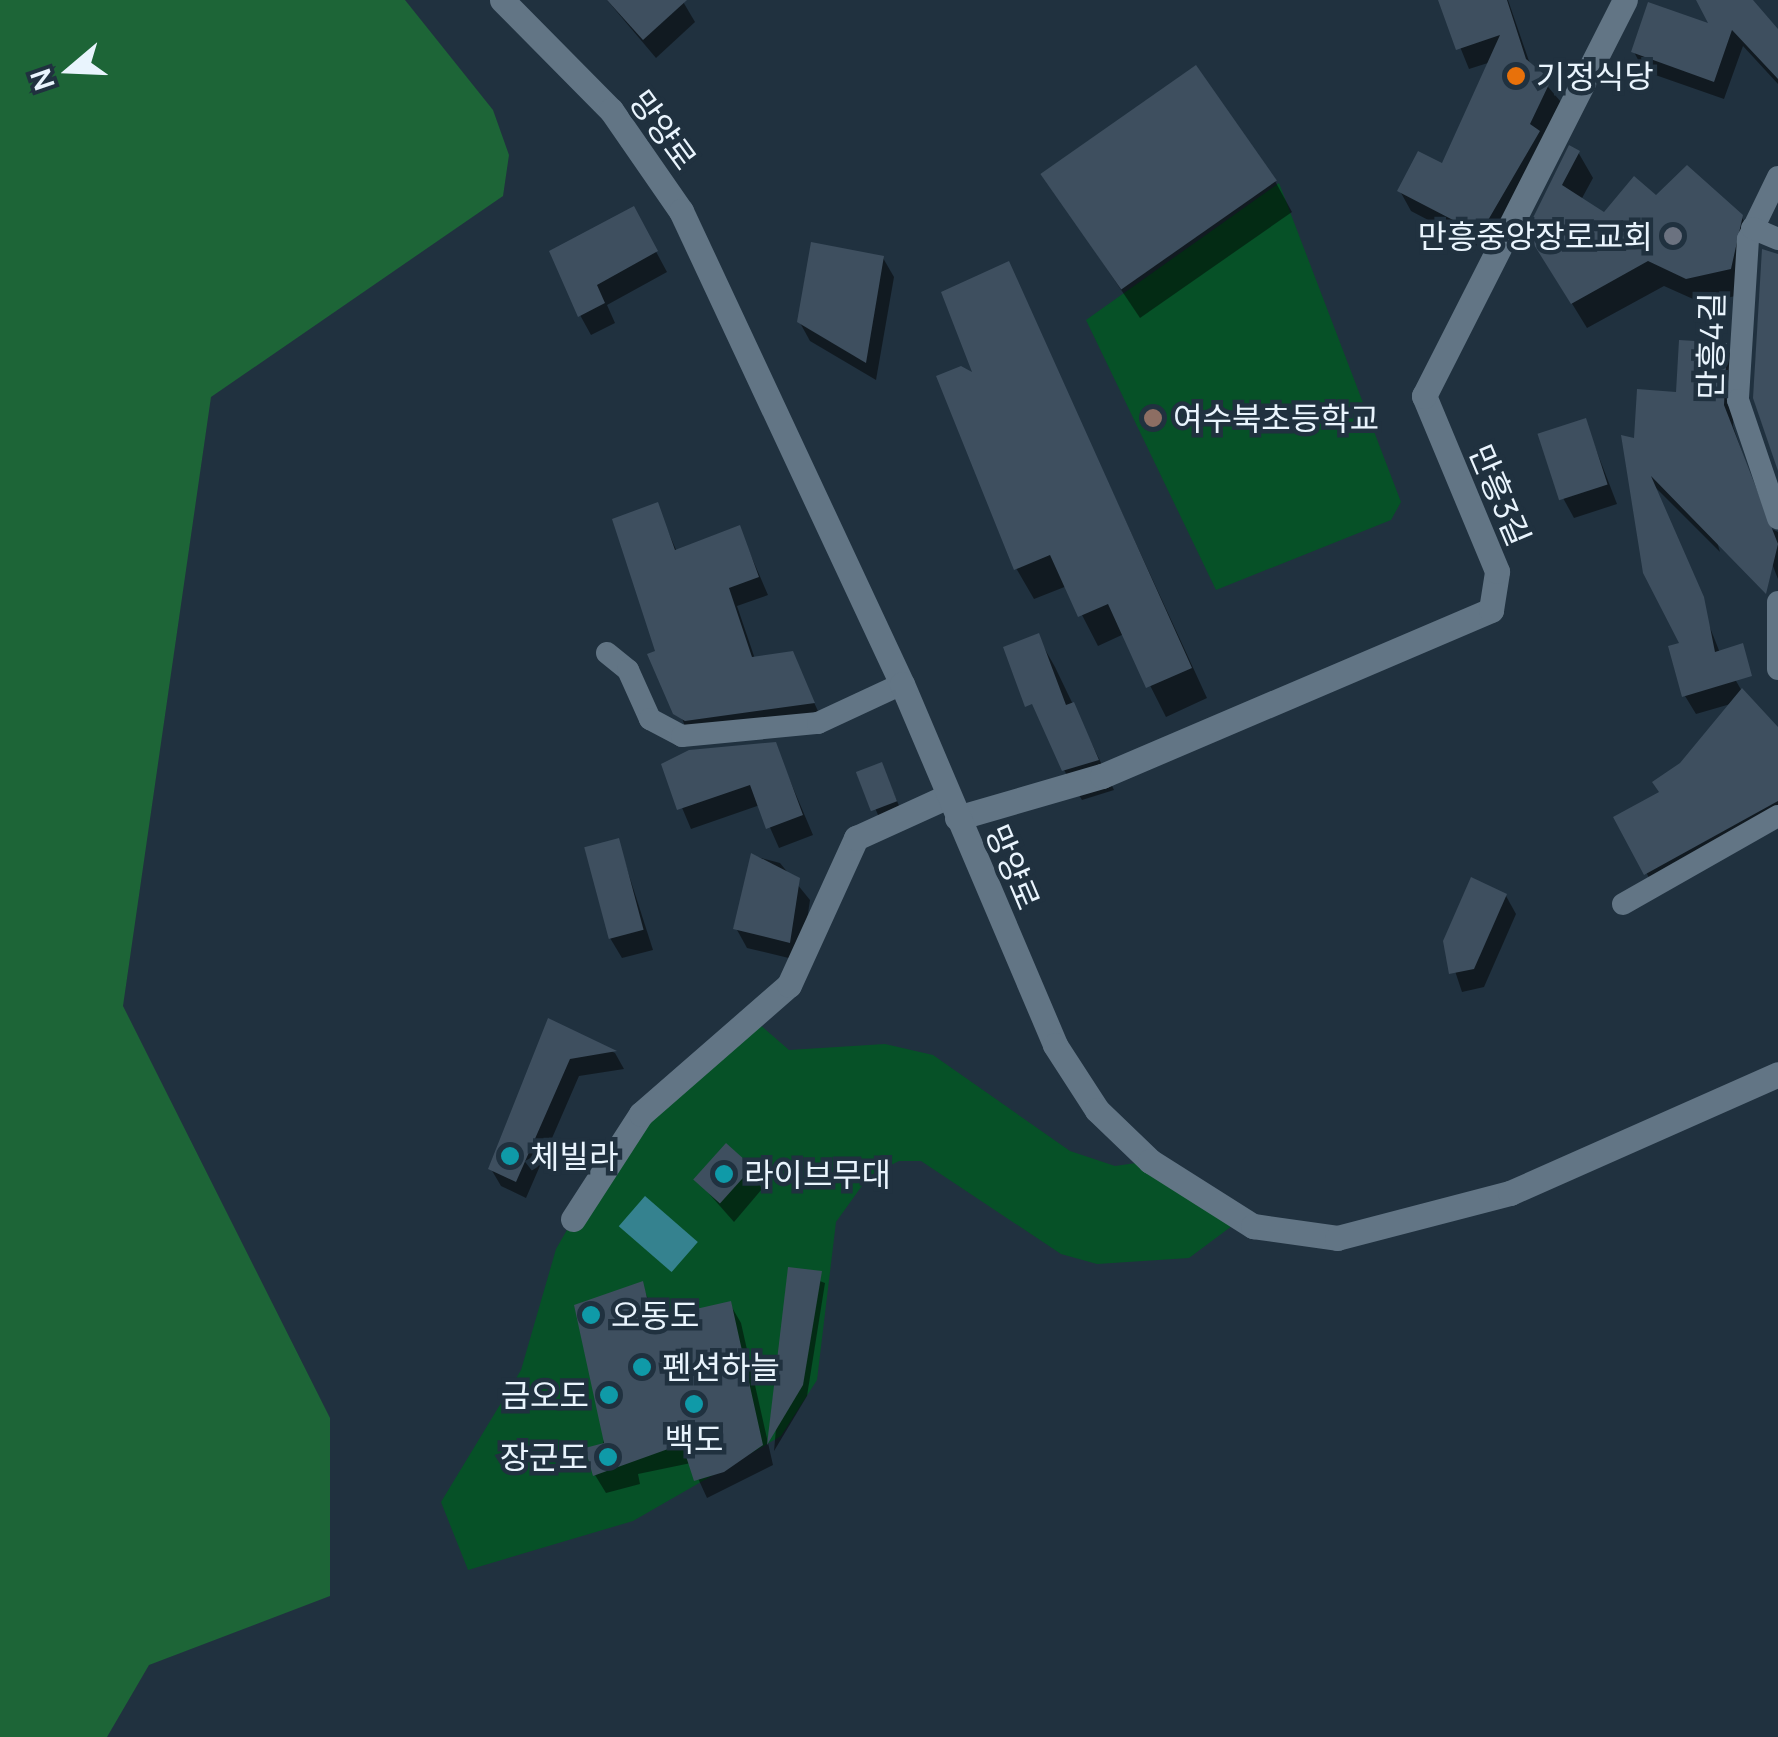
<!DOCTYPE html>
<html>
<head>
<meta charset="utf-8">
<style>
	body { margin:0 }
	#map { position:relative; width:1778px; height:1737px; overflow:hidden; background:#20313f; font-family:Manrope,"Noto Sans KR",sans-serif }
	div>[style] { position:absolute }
	.green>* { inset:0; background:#065127 }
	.forest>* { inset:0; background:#1d6537 }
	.water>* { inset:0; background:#35828f; transform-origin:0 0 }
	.shadow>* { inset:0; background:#0007; transform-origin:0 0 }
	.building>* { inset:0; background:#3e4f5f; transform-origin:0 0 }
	.service>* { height:22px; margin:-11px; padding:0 11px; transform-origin:11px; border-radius:11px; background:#627585 }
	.minor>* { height:25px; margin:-12.5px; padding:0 12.5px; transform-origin:12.5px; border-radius:12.5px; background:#627585 }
	.secondary>* { height:25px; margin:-12.5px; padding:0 12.5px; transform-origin:12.5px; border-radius:12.5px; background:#627585 }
	.dots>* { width:28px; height:28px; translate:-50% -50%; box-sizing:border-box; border:5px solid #20313f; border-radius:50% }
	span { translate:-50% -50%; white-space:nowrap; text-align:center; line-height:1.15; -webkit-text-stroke:9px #20313f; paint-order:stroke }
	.poi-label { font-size:32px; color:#e9f4fd }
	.left { translate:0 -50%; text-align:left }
	.right { translate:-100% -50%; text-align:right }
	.street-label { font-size:32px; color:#e9f4fd }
	.north { position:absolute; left:20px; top:20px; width:100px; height:100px; -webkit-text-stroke:8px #20313f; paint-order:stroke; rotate:251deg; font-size:28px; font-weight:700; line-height:40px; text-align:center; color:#e9f4fd }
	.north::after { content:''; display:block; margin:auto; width:35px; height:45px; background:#e9f4fd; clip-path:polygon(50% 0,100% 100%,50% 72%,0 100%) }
</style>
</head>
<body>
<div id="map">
	<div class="green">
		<div style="clip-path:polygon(1279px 183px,1401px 502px,1391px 520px,1216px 590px,1086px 320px)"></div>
		<div style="clip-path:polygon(757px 1022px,789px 1050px,885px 1044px,933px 1055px,1070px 1151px,1115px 1166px,1150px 1161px,1240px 1220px,1189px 1258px,1097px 1264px,1061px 1254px,921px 1161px,899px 1161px,869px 1176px,836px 1222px,817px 1380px,781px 1436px,633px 1521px,468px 1570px,441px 1502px,521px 1370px,556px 1249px,603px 1167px)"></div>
	</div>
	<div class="forest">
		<div style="clip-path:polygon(0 0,405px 0,493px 110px,509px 155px,503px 196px,211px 397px,123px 1006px,330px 1418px,330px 1596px,149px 1665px,107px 1737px,0 1737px)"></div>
	</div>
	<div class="water">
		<div style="left:645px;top:1196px;width:70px;height:40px;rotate:41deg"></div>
	</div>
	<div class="shadow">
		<div style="clip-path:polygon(607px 0,682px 0,695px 22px,656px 58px)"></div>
		<div style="clip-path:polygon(1441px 0,1508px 0,1531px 67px,1561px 102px,1491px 253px,1411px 211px,1400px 191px,1443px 167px,1491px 62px,1469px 69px)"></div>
		<div style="clip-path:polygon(1699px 0,1731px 0,1778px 33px,1778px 84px,1743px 46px,1724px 99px,1644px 71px,1634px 52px,1713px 28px)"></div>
		<div style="clip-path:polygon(1578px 152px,1593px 178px,1581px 200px,1605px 215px,1656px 198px,1741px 216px,1756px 242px,1745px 294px,1702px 303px,1664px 286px,1587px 328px,1528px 232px)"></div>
		<div style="clip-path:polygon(1044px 175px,1275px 181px,1292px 212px,1140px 318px)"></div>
		<div style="clip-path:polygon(633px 209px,667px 272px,607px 305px,615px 323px,591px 335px,580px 315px)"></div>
		<div style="clip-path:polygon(883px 258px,894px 277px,876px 380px,810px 341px,799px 321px)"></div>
		<div style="clip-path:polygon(1008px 265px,1207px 698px,1166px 717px,1124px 634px,1098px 646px,1067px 586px,1034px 599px,1016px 568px,977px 378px)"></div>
		<div style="clip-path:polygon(1725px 345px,1736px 364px,1733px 426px,1768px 527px,1778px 532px,1778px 579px,1737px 474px,1701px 486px,1720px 552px,1655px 487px,1720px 653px,1778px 754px,1778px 827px,1657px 892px,1616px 818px,1662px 793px,1734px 703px,1696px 714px,1685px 696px,1683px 644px,1636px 441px)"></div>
		<div style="clip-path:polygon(1585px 421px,1617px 504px,1574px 518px,1563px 498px)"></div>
		<div style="clip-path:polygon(657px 506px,677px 552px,739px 528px,768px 595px,737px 606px,755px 659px,792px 654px,822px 720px,687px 732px,658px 652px)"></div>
		<div style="clip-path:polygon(1038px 637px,1055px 667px,1114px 790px,1082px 800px,1064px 770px)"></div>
		<div style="clip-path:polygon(775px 745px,813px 835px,779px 848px,760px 805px,691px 829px,664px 765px)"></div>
		<div style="left:881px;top:765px;width:62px;height:23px;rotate:66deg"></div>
		<div style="clip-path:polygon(618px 841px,653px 950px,622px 958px,610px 938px)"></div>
		<div style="clip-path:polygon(753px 856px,780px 863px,810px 900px,801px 961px,747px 948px,736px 928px)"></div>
		<div style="clip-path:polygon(1506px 896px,1516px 914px,1484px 987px,1462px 992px,1445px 941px)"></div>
		<div style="clip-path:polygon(550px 1021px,615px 1053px,624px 1069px,579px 1076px,526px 1198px,501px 1186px,491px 1169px)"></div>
		<div style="clip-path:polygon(751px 1169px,762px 1189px,734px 1222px,697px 1180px)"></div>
		<div style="clip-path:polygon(790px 1270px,825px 1283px,807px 1396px,774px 1451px)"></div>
		<div style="clip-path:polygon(642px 1284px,657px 1321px,730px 1304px,741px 1323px,773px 1465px,707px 1498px,691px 1463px,638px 1474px,640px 1484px,606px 1493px,595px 1475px)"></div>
	</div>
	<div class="building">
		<div style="clip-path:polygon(607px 0,687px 0,643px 40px)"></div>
		<div style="clip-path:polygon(1438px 0,1507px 0,1526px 59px,1551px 80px,1530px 124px,1540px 131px,1480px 234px,1397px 191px,1418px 151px,1442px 163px,1500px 35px,1456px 50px)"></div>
		<div style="clip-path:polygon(1696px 0,1753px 0,1778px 29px,1778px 79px,1732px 30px,1714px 82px,1631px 52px,1648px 2px,1708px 23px)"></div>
		<div style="left:1196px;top:65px;width:141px;height:190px;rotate:55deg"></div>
		<div style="clip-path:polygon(1569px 145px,1580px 151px,1562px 185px,1604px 212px,1634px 176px,1656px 195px,1687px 165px,1743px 215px,1731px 269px,1686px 279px,1648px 261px,1571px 304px,1526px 232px)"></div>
		<div style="clip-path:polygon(634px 206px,658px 251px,597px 285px,605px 303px,578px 317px,549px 251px)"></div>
		<div style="clip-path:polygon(811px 242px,884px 256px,866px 363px,797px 322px)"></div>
		<div style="clip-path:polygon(1762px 249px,1778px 254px,1778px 471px,1753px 398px)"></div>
		<div style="clip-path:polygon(1009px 261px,1192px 668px,1146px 688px,1108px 604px,1078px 617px,1050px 555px,1014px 570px,936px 376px,961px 366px,972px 372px,941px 292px)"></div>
		<div style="clip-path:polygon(1679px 340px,1727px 343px,1724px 405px,1778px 544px,1766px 594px,1651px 476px,1704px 597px,1715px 652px,1743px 643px,1752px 676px,1682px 697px,1668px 646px,1679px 643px,1643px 573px,1621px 435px,1634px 438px,1637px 389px,1676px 392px)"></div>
		<div style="left:1586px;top:418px;width:70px;height:51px;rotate:72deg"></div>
		<div style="clip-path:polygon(658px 502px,675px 550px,740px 525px,759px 577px,729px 588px,752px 657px,793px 651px,815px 703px,685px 721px,673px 714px,647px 654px,655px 651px,612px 519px)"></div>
		<div style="clip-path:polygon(1039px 633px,1066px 705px,1074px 702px,1099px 760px,1062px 771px,1032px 704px,1025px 707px,1003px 647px)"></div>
		<div style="clip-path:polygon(1742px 688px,1778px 727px,1778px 801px,1644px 875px,1613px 817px,1659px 792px,1652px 782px,1680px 763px)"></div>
		<div style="clip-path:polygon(776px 742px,803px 815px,766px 829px,750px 785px,677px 810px,661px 764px,689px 750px)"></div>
		<div style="left:882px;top:762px;width:42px;height:28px;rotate:69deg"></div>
		<div style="left:619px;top:838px;width:95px;height:36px;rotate:75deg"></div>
		<div style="clip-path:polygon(751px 853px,800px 878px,790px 943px,733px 929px)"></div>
		<div style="clip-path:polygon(1471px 877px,1507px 894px,1474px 969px,1449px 974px,1443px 941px)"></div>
		<div style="clip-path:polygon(548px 1018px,617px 1051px,570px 1059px,516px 1182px,488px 1169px)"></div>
		<div style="left:726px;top:1143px;width:36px;height:49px;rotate:42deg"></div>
		<div style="clip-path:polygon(788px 1267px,822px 1271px,803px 1385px,767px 1445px)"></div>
		<div style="clip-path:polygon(643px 1281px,652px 1319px,731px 1301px,763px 1445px,724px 1472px,694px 1481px,682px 1444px,593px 1476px,585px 1448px,604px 1443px,574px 1305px)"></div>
	</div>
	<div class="service">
		<div style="left:1778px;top:177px;width:69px;rotate:115.8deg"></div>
		<div style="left:1748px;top:239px;width:161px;rotate:93.6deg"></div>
		<div style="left:1738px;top:400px;width:125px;rotate:71.3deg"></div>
		<div style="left:1752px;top:228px;width:28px;rotate:23deg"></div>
		<div style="left:1778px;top:602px;width:67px;rotate:90deg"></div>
		<div style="left:607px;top:653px;width:27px;rotate:39deg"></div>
		<div style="left:628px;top:670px;width:54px;rotate:65.8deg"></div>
		<div style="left:650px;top:719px;width:36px;rotate:28deg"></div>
		<div style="left:682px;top:736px;width:137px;rotate:-5.5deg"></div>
		<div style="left:818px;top:723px;width:93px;rotate:-24.9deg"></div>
		<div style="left:1623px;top:904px;width:178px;rotate:-29.6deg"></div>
	</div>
	<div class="minor">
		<div style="left:957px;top:818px;width:151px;rotate:-16.2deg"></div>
		<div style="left:1102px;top:776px;width:423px;rotate:-23.1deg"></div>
		<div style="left:1491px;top:610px;width:39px;rotate:-81deg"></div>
		<div style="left:1497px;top:571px;width:190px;rotate:-112.6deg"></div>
		<div style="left:1424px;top:396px;width:444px;rotate:-63.1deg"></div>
		<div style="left:573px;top:1219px;width:125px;rotate:-57.1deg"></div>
		<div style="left:641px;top:1114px;width:196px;rotate:-41.1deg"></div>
		<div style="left:789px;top:985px;width:162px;rotate:-65.5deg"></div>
		<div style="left:856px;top:838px;width:101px;rotate:-24.5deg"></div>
	</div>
	<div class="secondary">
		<div style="left:502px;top:0;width:155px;rotate:45.3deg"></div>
		<div style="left:611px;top:110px;width:123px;rotate:55.3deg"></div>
		<div style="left:681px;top:211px;width:522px;rotate:64.96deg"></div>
		<div style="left:902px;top:684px;width:392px;rotate:67deg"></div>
		<div style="left:1055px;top:1045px;width:77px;rotate:57.1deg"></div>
		<div style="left:1097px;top:1110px;width:74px;rotate:43.9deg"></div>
		<div style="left:1150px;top:1161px;width:122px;rotate:32.3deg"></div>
		<div style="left:1253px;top:1226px;width:85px;rotate:8.1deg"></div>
		<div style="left:1337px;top:1238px;width:179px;rotate:-14.6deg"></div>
		<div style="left:1510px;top:1193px;width:293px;rotate:-23.9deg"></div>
	</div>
	<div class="dots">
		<div style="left:1516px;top:76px;background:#e8710a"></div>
		<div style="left:1673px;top:236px;background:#6b7280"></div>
		<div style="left:1153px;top:418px;background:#8d6e63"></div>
		<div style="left:510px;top:1156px;background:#0f9aa8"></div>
		<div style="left:724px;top:1174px;background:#0f9aa8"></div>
		<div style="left:591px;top:1315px;background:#0f9aa8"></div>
		<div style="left:642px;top:1367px;background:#0f9aa8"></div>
		<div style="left:609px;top:1395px;background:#0f9aa8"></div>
		<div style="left:694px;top:1404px;background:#0f9aa8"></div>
		<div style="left:608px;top:1457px;background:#0f9aa8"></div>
	</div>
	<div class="poi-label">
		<span class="left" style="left:1536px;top:76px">기정식당</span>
		<span class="right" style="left:1653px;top:236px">만흥중앙장로교회</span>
		<span class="left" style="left:1173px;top:418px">여수북초등학교</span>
		<span class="left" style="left:530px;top:1156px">체빌라</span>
		<span class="left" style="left:744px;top:1174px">라이브무대</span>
		<span class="left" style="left:611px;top:1315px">오동도</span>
		<span class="left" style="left:662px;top:1367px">펜션하늘</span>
		<span class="right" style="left:589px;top:1395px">금오도</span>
		<span style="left:694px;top:1439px">백도</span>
		<span class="right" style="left:588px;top:1457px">장군도</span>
	</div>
	<div class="street-label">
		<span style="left:663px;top:130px;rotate:54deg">망양로</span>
		<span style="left:1711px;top:346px;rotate:-89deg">만흥4길</span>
		<span style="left:1500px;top:495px;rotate:67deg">만흥3길</span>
		<span style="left:1013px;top:867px;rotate:67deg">망양로</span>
	</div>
	<div class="north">N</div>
</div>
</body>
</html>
